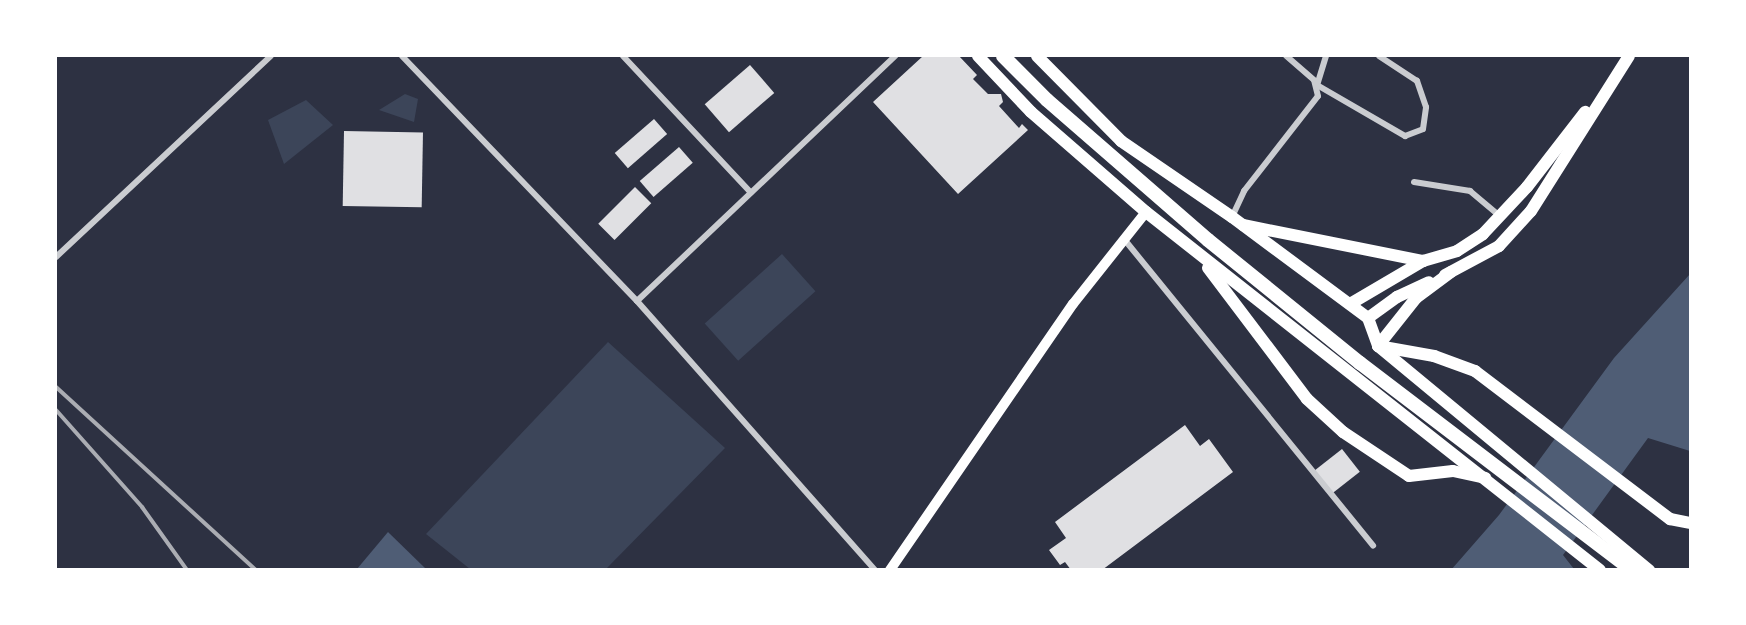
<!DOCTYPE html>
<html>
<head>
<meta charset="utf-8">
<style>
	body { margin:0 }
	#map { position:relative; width:1746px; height:625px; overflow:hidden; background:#2d3142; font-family:Spectral,serif }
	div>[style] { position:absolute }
	.green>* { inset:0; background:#3c4559; transform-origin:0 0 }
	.water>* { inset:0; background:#4f5d75 }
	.building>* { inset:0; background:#e0e0e3; transform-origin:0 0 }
	.minor>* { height:6px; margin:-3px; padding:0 3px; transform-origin:3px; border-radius:3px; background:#caccd0 }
	.secondary>* { height:10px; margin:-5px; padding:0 5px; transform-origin:5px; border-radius:5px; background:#fff }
	.trunk>* { height:12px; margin:-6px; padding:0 6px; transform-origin:6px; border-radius:6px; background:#fff }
	.motorway>* { height:14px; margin:-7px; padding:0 7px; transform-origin:7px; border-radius:7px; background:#fff }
	.rail>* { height:4px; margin:-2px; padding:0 2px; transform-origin:2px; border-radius:2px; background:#abadb3 }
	span { translate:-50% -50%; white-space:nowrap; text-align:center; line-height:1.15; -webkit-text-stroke:6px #fff; paint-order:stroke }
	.frame { position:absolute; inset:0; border:57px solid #fff; pointer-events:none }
</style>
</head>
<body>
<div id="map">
	<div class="green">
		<div style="clip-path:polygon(405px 94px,418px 99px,414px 122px,379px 110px)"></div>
		<div style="clip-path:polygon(306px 100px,333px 125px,284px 164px,268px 120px)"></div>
		<div style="left:782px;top:254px;width:50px;height:104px;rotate:48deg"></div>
		<div style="clip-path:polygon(608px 342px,725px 448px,606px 569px,470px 569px,426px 534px)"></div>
	</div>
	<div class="water">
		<div style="clip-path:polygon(1690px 274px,1690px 451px,1648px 438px,1563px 555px,1574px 569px,1451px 570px,1499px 515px,1614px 358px)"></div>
		<div style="clip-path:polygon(388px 532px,426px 569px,357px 569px)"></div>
	</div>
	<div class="building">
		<div style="clip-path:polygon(923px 56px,959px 56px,977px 75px,973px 79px,988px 94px,1001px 94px,1003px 102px,999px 106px,1019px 128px,1022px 124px,1028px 130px,958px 194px,873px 102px)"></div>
		<div style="left:750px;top:65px;width:37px;height:60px;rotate:49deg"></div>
		<div style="left:654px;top:119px;width:20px;height:52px;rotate:49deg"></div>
		<div style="left:344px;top:131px;width:79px;height:75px;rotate:1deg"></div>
		<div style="left:679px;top:147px;width:21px;height:52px;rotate:49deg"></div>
		<div style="left:635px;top:187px;width:23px;height:52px;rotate:45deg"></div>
		<div style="clip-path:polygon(1185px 425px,1200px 446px,1209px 439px,1233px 472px,1102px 570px,1071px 570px,1065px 562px,1060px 565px,1049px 550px,1066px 538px,1055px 522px)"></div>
		<div style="left:1342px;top:449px;width:29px;height:36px;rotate:52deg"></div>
	</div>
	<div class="minor">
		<div style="left:402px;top:56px;width:339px;rotate:46.2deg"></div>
		<div style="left:637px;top:301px;width:359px;rotate:48.5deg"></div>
		<div style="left:623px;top:56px;width:187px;rotate:46.9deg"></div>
		<div style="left:1326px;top:56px;width:30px;rotate:107deg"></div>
		<div style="left:1317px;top:85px;width:102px;rotate:30.1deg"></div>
		<div style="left:1405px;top:136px;width:19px;rotate:-21deg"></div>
		<div style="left:1423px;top:129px;width:22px;rotate:-82deg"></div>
		<div style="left:1426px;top:107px;width:28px;rotate:-109deg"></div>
		<div style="left:1417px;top:81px;width:45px;rotate:-146.7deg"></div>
		<div style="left:1414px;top:182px;width:57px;rotate:9.1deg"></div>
		<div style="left:1470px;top:191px;width:40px;rotate:40deg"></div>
		<div style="left:1232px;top:217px;width:29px;rotate:-65deg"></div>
		<div style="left:1244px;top:191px;width:120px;rotate:-52.1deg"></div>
		<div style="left:1318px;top:96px;width:16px;rotate:-104deg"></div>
		<div style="left:1314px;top:80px;width:37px;rotate:-139deg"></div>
		<div style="left:1124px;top:239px;width:395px;rotate:50.9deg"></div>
		<div style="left:56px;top:257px;width:294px;rotate:-43.1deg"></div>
		<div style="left:637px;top:301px;width:356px;rotate:-43.5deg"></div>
	</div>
	<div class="secondary">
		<div style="left:890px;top:570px;width:323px;rotate:-55.5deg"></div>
		<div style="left:1073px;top:304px;width:117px;rotate:-51.6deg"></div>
	</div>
	<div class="trunk">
		<div style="left:978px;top:56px;width:77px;rotate:46.6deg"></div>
		<div style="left:1031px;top:112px;width:152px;rotate:41deg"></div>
		<div style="left:1146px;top:212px;width:578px;rotate:38.26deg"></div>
		<div style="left:1037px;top:56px;width:120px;rotate:45.3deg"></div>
		<div style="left:1121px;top:141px;width:135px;rotate:34.4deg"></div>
		<div style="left:1232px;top:217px;width:169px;rotate:36.6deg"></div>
		<div style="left:1368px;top:318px;width:30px;rotate:70deg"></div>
		<div style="left:1378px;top:346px;width:352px;rotate:39.6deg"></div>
		<div style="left:1243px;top:225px;width:184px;rotate:11.3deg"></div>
		<div style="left:1208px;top:268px;width:164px;rotate:52.9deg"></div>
		<div style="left:1307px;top:399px;width:49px;rotate:42.5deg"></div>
		<div style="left:1343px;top:432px;width:79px;rotate:33.7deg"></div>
		<div style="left:1409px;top:476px;width:44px;rotate:-6.5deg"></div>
		<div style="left:1453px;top:471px;width:33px;rotate:12deg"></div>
		<div style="left:1451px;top:272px;width:44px;rotate:143.4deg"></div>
		<div style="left:1416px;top:298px;width:61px;rotate:128.4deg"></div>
		<div style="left:1378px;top:346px;width:57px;rotate:10.1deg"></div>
		<div style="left:1434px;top:356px;width:44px;rotate:20.1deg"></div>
		<div style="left:1475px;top:371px;width:245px;rotate:37.2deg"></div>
		<div style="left:1670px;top:519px;width:20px;rotate:11deg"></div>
		<div style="left:1445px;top:275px;width:61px;rotate:-28.2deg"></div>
		<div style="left:1499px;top:246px;width:47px;rotate:-47.6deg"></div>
		<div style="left:1531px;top:211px;width:183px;rotate:-57.7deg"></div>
		<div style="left:1350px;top:304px;width:85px;rotate:-30.5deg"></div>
		<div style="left:1423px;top:261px;width:35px;rotate:-16deg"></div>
		<div style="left:1457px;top:251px;width:31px;rotate:-33deg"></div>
		<div style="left:1483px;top:234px;width:64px;rotate:-46.9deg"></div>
		<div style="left:1527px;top:187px;width:95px;rotate:-52.3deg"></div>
		<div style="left:1368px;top:318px;width:36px;rotate:-36deg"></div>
		<div style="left:1397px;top:297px;width:35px;rotate:-25deg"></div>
	</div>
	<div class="motorway">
		<div style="left:1003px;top:56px;width:62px;rotate:45deg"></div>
		<div style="left:1047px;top:100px;width:213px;rotate:41deg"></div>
		<div style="left:1208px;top:240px;width:196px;rotate:39deg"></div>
		<div style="left:1360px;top:363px;width:342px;rotate:37.3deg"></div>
	</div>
	<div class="rail">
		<div style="left:56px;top:387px;width:271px;rotate:42.5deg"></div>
		<div style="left:56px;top:410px;width:130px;rotate:48.4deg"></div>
		<div style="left:142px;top:507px;width:77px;rotate:54.5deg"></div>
	</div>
	<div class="frame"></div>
</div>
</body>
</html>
